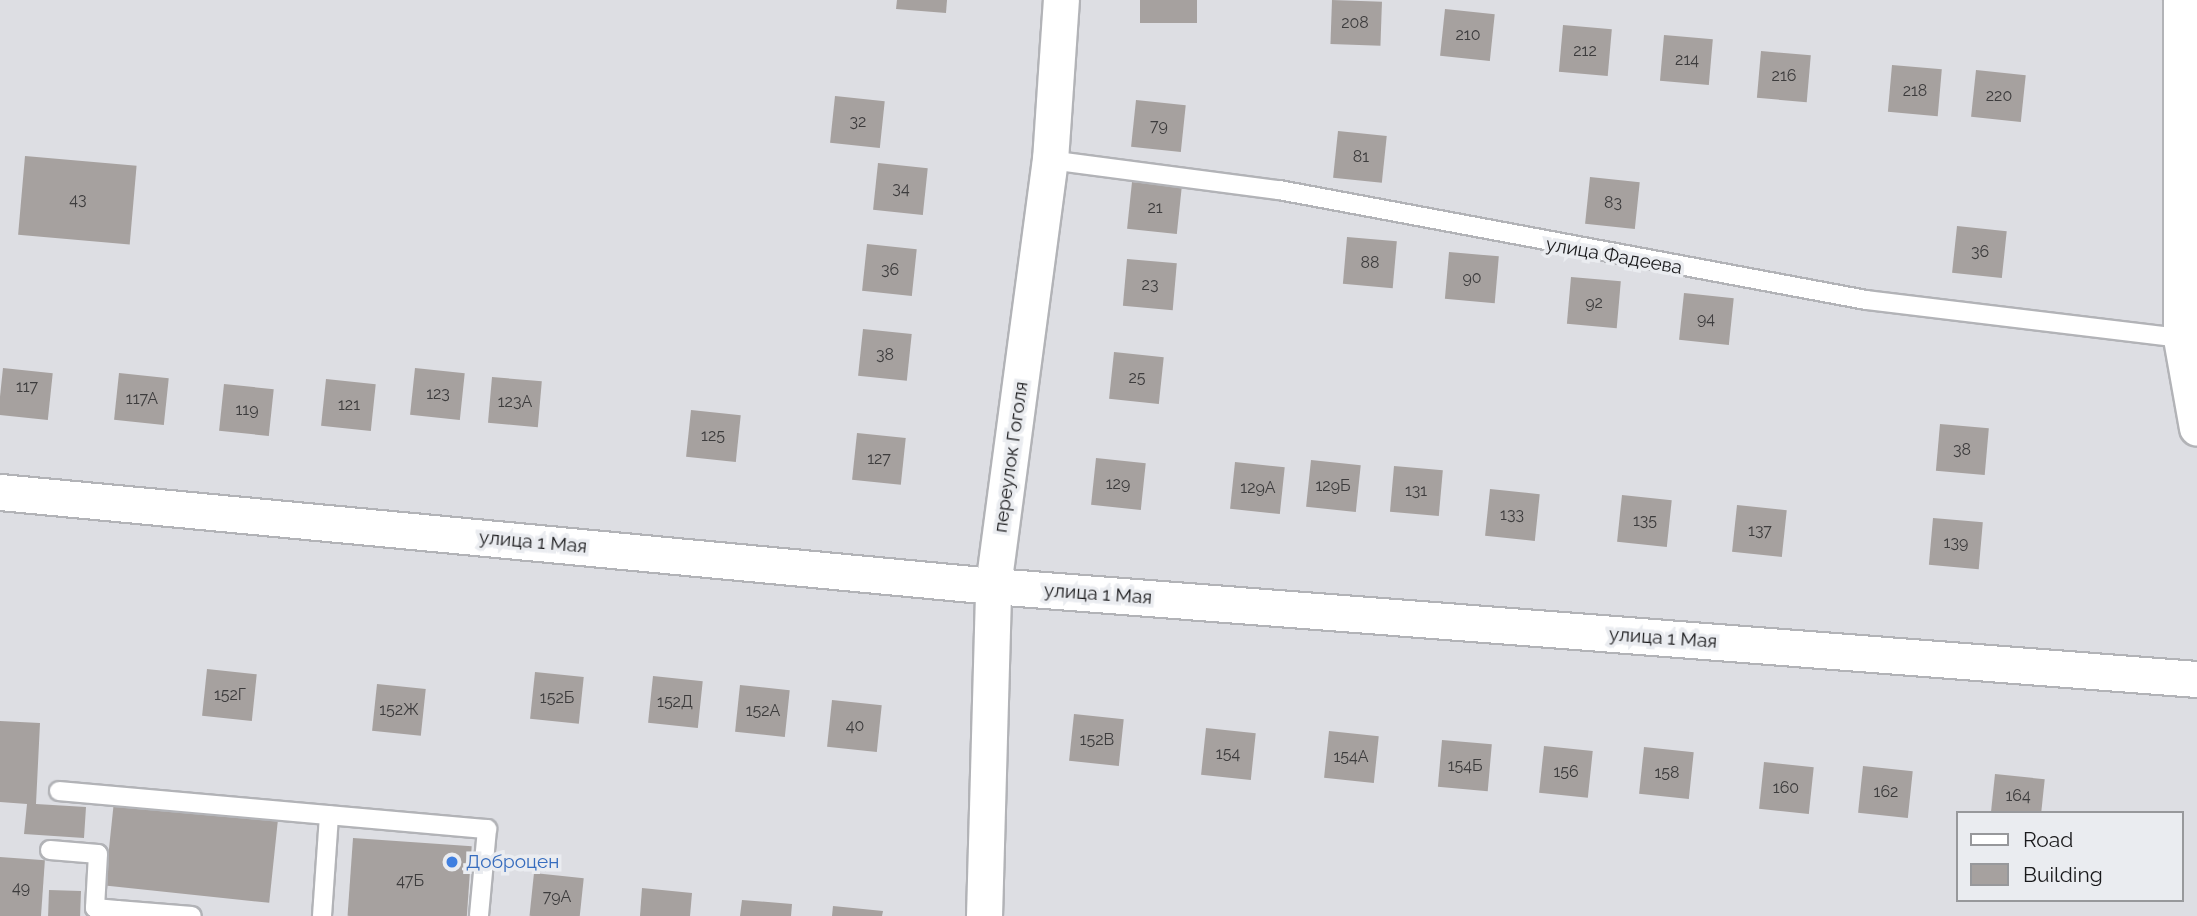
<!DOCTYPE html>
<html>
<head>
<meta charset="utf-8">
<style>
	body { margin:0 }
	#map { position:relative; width:2197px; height:916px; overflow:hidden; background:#dddee3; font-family:Raleway,sans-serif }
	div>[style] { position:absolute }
	.building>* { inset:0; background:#a6a19f; transform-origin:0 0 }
	.roads { filter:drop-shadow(2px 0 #b2b3b7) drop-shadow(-2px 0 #b2b3b7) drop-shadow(0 2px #b2b3b7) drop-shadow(0 -2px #b2b3b7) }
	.lane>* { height:18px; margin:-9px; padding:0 9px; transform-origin:9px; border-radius:9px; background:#fff }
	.street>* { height:35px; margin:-17.5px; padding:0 17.5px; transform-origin:17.5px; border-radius:17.5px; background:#fff }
	.dots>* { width:19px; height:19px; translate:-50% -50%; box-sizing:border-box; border:4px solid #eaecf0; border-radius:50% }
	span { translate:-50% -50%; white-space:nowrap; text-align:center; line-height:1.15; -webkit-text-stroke:7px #eaecf0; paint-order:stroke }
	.number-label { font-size:16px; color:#3d3c3d }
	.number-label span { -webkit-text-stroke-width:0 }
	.street-label { font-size:19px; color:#1a1a1c }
	.shop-label { font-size:19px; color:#366cbe }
	.left { translate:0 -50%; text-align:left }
	.legend { position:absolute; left:1956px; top:811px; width:228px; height:91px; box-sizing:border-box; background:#eaecf0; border:2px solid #97989b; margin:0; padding:9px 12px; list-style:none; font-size:21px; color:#1a1a1c }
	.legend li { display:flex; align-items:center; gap:14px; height:35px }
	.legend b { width:35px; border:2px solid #97989b }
</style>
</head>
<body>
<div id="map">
	<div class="building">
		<div style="clip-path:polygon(897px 0,947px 0,946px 13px,896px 9px)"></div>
		<div style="left:1140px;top:0;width:57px;height:23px"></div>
		<div style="left:1332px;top:0;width:50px;height:44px;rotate:2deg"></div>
		<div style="left:1445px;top:9px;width:50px;height:47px;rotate:6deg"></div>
		<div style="left:1563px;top:25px;width:49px;height:47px;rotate:5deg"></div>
		<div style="left:1664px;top:35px;width:49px;height:46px;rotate:5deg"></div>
		<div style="left:1761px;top:51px;width:50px;height:47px;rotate:5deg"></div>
		<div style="left:1892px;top:65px;width:50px;height:47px;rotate:5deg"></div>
		<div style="left:1976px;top:70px;width:50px;height:47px;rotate:6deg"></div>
		<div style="left:835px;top:96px;width:50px;height:47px;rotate:6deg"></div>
		<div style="left:1136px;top:100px;width:50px;height:47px;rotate:6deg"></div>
		<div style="left:1338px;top:131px;width:49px;height:47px;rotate:6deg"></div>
		<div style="left:25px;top:156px;width:112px;height:79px;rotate:5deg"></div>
		<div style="left:878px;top:163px;width:50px;height:47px;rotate:6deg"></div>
		<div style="left:1590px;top:177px;width:50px;height:47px;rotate:6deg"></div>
		<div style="left:1132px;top:182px;width:50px;height:47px;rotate:6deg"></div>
		<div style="left:1957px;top:226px;width:50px;height:47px;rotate:6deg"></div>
		<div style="left:1347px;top:237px;width:50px;height:47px;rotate:5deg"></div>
		<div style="left:867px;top:244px;width:50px;height:47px;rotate:6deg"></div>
		<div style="left:1449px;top:252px;width:50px;height:47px;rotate:5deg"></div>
		<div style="left:1127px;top:259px;width:50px;height:47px;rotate:5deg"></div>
		<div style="left:1571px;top:277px;width:50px;height:47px;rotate:5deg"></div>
		<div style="left:1684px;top:293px;width:50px;height:47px;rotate:6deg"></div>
		<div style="left:863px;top:329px;width:49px;height:47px;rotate:6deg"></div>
		<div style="left:1114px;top:352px;width:50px;height:47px;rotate:6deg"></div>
		<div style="left:3px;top:368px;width:50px;height:47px;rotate:6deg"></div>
		<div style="left:415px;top:368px;width:50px;height:47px;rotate:6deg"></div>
		<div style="left:119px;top:373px;width:50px;height:47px;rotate:6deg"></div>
		<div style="left:492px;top:377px;width:50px;height:46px;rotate:5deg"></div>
		<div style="left:326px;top:379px;width:50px;height:47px;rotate:6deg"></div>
		<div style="left:224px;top:384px;width:50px;height:47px;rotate:6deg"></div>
		<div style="left:691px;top:410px;width:50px;height:47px;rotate:6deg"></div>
		<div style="left:1940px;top:424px;width:49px;height:47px;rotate:5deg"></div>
		<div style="left:857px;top:433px;width:49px;height:47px;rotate:6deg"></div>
		<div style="left:1096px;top:458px;width:50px;height:47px;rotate:6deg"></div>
		<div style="left:1311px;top:460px;width:50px;height:47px;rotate:6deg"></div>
		<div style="left:1235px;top:462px;width:50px;height:47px;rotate:6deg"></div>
		<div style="left:1394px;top:466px;width:49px;height:46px;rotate:5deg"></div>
		<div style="left:1490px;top:489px;width:50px;height:47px;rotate:6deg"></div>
		<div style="left:1622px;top:495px;width:50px;height:47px;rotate:6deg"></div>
		<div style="left:1737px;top:505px;width:50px;height:47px;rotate:6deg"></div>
		<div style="left:1933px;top:518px;width:50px;height:47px;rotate:5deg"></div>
		<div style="left:207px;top:669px;width:50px;height:47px;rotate:6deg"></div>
		<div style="left:535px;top:672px;width:49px;height:47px;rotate:6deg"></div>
		<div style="left:653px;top:676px;width:50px;height:47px;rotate:6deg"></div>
		<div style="left:377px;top:684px;width:49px;height:47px;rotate:6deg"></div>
		<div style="left:740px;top:685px;width:50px;height:47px;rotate:6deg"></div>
		<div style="left:832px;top:700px;width:50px;height:47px;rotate:6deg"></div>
		<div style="left:1074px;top:714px;width:50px;height:47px;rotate:6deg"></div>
		<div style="clip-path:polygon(0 721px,40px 723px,36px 804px,86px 807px,84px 838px,24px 834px,27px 804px,0 802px)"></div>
		<div style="left:1206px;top:728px;width:50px;height:47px;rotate:6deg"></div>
		<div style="left:1329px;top:731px;width:50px;height:47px;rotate:6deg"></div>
		<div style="left:1442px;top:740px;width:50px;height:47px;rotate:5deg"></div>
		<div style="left:1544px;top:746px;width:49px;height:47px;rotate:6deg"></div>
		<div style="left:1644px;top:747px;width:50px;height:47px;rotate:6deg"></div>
		<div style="left:1764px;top:762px;width:50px;height:47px;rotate:6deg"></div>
		<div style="left:1863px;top:766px;width:50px;height:47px;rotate:6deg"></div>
		<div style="left:1995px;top:774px;width:50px;height:39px;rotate:6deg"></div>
		<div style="left:114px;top:801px;width:165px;height:85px;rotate:6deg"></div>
		<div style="left:353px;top:838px;width:119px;height:78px;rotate:4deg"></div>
		<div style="left:0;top:857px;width:45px;height:59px;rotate:4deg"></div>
		<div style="left:534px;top:873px;width:50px;height:43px;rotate:6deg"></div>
		<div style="clip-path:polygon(642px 888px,692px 893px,690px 916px,640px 916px)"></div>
		<div style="left:49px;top:890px;width:32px;height:26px;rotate:2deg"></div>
		<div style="clip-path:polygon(742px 900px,792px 904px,791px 916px,740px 916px)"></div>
		<div style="clip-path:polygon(833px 906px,883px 911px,882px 916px,832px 916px)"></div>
	</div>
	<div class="roads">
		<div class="lane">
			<div style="left:1050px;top:160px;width:231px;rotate:7.5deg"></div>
			<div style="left:1279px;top:190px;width:597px;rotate:10.61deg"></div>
			<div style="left:1866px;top:300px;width:317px;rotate:6.9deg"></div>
			<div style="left:59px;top:791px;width:430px;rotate:5.1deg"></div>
			<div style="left:487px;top:829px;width:87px;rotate:95.3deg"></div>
			<div style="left:50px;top:850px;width:48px;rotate:4.8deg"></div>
			<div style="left:98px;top:854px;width:54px;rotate:93.2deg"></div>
			<div style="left:95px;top:908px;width:22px;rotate:5deg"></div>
			<div style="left:117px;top:910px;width:6px;rotate:99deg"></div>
			<div style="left:117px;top:910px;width:75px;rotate:4.6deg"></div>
			<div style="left:322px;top:916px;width:101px;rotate:-86deg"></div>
		</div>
		<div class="street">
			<div style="left:2181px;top:0;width:338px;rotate:90deg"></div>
			<div style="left:2181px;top:338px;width:91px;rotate:79.9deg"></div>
			<div style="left:0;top:492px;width:997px;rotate:5.41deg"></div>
			<div style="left:993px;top:586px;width:1208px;rotate:4.42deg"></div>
			<div style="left:984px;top:916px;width:330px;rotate:-88.4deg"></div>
			<div style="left:993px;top:586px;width:430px;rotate:-82.4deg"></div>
			<div style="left:1050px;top:160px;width:160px;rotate:-86.1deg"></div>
		</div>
	</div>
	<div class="dots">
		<div style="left:452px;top:862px;background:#3f7fe0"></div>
	</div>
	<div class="number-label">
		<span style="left:1355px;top:23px">208</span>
		<span style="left:1468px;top:35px">210</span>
		<span style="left:1585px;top:51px">212</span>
		<span style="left:1687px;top:60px">214</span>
		<span style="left:1784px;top:76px">216</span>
		<span style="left:1915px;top:91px">218</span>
		<span style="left:1999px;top:96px">220</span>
		<span style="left:858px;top:122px">32</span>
		<span style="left:1159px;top:126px">79</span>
		<span style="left:1361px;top:157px">81</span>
		<span style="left:901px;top:189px">34</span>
		<span style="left:78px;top:200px">43</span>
		<span style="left:1613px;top:203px">83</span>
		<span style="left:1155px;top:208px">21</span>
		<span style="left:1980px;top:252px">36</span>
		<span style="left:1370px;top:263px">88</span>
		<span style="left:890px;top:270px">36</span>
		<span style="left:1472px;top:278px">90</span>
		<span style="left:1150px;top:285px">23</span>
		<span style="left:1594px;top:303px">92</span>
		<span style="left:1706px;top:319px">94</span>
		<span style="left:885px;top:355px">38</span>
		<span style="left:1137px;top:378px">25</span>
		<span style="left:27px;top:387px">117</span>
		<span style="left:438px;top:394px">123</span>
		<span style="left:142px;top:399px">117А</span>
		<span style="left:515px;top:402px">123А</span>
		<span style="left:349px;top:405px">121</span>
		<span style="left:247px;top:410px">119</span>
		<span style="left:713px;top:436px">125</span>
		<span style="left:1962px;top:450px">38</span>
		<span style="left:879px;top:459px">127</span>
		<span style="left:1118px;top:484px">129</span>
		<span style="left:1333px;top:486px">129Б</span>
		<span style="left:1258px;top:488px">129А</span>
		<span style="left:1416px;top:491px">131</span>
		<span style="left:1512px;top:515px">133</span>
		<span style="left:1645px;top:521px">135</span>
		<span style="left:1760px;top:531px">137</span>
		<span style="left:1956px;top:543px">139</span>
		<span style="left:230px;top:695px">152Г</span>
		<span style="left:557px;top:698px">152Б</span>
		<span style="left:675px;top:702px">152Д</span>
		<span style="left:399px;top:710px">152Ж</span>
		<span style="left:763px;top:711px">152А</span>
		<span style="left:855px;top:726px">40</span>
		<span style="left:1097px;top:740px">152В</span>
		<span style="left:1228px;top:754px">154</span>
		<span style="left:1351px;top:757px">154А</span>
		<span style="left:1465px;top:766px">154Б</span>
		<span style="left:1566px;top:772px">156</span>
		<span style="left:1667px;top:773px">158</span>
		<span style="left:1786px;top:788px">160</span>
		<span style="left:1886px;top:792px">162</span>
		<span style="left:2018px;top:796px">164</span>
		<span style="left:410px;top:881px">47Б</span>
		<span style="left:21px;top:888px">49</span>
		<span style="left:557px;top:897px">79А</span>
	</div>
	<div class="street-label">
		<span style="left:1614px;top:256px;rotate:10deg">улица Фадеева</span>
		<span style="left:1011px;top:457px;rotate:-82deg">переулок Гоголя</span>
		<span style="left:533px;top:542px;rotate:5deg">улица 1 Мая</span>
		<span style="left:1098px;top:594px;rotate:4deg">улица 1 Мая</span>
		<span style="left:1663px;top:638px;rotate:4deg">улица 1 Мая</span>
	</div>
	<div class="shop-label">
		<span class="left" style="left:466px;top:862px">Доброцен</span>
	</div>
	<ul class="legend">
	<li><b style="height:9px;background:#fff"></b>Road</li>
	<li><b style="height:19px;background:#a6a19f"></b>Building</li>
	</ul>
</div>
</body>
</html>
